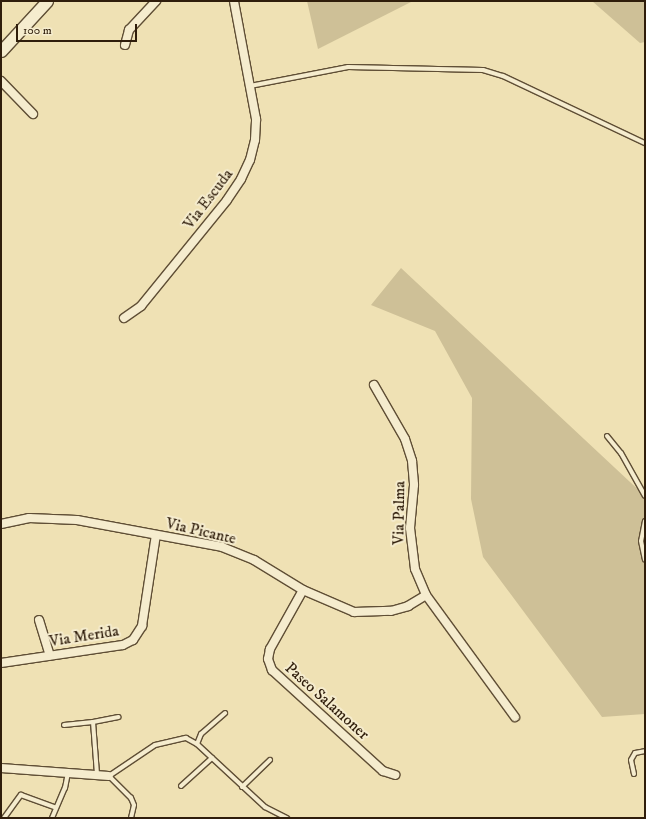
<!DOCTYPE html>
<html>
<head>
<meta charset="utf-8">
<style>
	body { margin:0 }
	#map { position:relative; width:646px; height:819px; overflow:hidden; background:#efe1b4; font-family:"IM FELL DW Pica",serif }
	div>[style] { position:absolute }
	.green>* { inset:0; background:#cec097 }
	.roads { filter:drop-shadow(1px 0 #5f4e35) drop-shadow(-1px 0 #5f4e35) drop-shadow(0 1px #5f4e35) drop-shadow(0 -1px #5f4e35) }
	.lane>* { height:4px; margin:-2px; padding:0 2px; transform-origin:2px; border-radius:2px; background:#f5ecce }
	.street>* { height:8px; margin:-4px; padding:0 4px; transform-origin:4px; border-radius:4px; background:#f5ecce }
	.secondary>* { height:11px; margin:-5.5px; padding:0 5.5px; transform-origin:5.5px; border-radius:5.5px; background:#f5ecce }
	span { translate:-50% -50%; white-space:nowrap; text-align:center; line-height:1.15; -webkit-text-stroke:4px #f5ecce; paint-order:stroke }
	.street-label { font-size:16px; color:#2f1d0b }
	.frame { position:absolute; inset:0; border:2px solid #2f1d0b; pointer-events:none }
	.scale { position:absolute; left:16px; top:24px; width:121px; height:18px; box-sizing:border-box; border:2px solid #2f1d0b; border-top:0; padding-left:5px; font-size:12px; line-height:14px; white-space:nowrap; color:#2f1d0b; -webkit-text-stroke:3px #f5ecce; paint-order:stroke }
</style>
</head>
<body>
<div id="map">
	<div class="green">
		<div style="clip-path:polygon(307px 1px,413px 1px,318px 49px)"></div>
		<div style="clip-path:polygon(592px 1px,645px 1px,645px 42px,640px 43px)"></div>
		<div style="clip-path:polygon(401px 268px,645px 496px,645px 714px,602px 717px,483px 557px,471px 499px,472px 398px,435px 331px,371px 305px)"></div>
	</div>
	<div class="roads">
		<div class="lane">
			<div style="left:250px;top:86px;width:100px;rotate:-11deg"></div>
			<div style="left:348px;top:67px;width:135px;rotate:1.3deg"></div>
			<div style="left:483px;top:70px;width:21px;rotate:17deg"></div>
			<div style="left:503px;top:76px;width:157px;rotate:25.3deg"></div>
			<div style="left:607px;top:436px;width:22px;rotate:51deg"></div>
			<div style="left:621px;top:453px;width:49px;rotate:60.8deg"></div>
			<div style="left:645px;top:521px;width:20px;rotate:101deg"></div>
			<div style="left:641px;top:541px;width:19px;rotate:78deg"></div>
			<div style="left:64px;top:725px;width:29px;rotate:-6deg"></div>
			<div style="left:197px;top:744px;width:11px;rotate:-68deg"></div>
			<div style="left:201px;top:734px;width:32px;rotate:-41deg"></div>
			<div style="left:97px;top:774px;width:52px;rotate:-94.4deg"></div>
			<div style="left:93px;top:722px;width:26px;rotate:-11deg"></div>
			<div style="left:634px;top:774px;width:14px;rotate:-102deg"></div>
			<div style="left:631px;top:760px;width:8px;rotate:-60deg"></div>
			<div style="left:635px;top:753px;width:10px;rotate:-11deg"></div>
			<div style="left:181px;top:786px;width:42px;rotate:-42.1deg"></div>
			<div style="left:242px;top:787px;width:39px;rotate:-44deg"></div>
			<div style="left:4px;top:818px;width:29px;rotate:-54deg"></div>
			<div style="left:21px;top:795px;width:37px;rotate:20deg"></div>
			<div style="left:52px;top:818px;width:33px;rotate:-67deg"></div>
			<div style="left:65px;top:788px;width:16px;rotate:-79deg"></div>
			<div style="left:131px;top:818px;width:13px;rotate:-77deg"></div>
			<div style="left:134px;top:805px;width:8px;rotate:-113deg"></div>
			<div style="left:131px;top:798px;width:31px;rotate:-135deg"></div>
			<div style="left:109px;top:776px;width:55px;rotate:-34deg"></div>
			<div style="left:155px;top:745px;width:32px;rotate:-13deg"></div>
			<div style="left:186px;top:738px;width:13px;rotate:29deg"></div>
			<div style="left:197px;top:744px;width:93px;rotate:42.8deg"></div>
			<div style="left:265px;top:807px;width:25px;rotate:27deg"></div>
		</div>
		<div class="street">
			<div style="left:125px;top:45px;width:16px;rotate:-75deg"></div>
			<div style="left:129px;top:30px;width:40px;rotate:-47deg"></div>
			<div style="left:1px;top:81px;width:46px;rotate:45.9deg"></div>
			<div style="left:124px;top:318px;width:21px;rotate:-35deg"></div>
			<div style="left:141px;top:306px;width:136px;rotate:-50.9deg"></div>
			<div style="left:227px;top:200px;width:25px;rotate:-56deg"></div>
			<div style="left:241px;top:179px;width:21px;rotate:-65deg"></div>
			<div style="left:250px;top:160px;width:21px;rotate:-76deg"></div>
			<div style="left:255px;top:140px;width:21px;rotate:-87deg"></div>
			<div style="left:256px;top:119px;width:120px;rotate:-100.6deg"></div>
			<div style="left:374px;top:385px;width:62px;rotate:60.1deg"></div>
			<div style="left:405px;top:439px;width:23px;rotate:72deg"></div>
			<div style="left:412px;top:461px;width:24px;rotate:85deg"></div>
			<div style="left:414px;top:485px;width:43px;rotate:95.3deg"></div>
			<div style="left:410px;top:528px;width:41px;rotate:83deg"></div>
			<div style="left:415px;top:569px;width:28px;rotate:67deg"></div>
			<div style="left:426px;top:595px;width:151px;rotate:53.9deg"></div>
			<div style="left:1px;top:524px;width:29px;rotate:-12deg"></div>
			<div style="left:29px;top:518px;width:48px;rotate:2.4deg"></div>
			<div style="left:77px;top:520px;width:147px;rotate:10.5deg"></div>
			<div style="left:222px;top:547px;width:35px;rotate:22deg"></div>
			<div style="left:254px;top:560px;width:57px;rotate:31.5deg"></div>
			<div style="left:303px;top:590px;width:56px;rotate:23.3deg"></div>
			<div style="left:354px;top:612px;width:37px;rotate:-2deg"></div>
			<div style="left:391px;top:611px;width:18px;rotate:-16deg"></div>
			<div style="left:408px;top:606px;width:21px;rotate:-31deg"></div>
			<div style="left:303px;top:590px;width:68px;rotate:119.2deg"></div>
			<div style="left:270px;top:649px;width:10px;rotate:101deg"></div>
			<div style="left:268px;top:659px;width:12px;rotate:70deg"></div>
			<div style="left:272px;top:670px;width:150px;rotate:42.3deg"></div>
			<div style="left:383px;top:771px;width:13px;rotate:18deg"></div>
			<div style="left:39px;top:620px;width:37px;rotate:73deg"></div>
			<div style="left:1px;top:663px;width:123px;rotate:-8.4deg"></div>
			<div style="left:123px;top:645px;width:11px;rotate:-27deg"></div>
			<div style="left:133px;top:640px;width:17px;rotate:-57deg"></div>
			<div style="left:142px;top:626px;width:92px;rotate:-81.3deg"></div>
			<div style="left:1px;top:768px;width:108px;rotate:4.2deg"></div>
		</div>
		<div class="secondary">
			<div style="left:1px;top:51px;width:68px;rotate:-47.4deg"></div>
		</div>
	</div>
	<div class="street-label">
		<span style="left:208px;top:199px;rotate:-53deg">Via Escuda</span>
		<span style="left:399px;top:513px;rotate:-89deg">Via Palma</span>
		<span style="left:201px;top:531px;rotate:13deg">Via Picante</span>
		<span style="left:84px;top:636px;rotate:-9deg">Via Merida</span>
		<span style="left:327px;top:701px;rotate:42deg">Paseo Salamoner</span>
	</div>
	<div class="frame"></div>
	<div class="scale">100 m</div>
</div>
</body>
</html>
